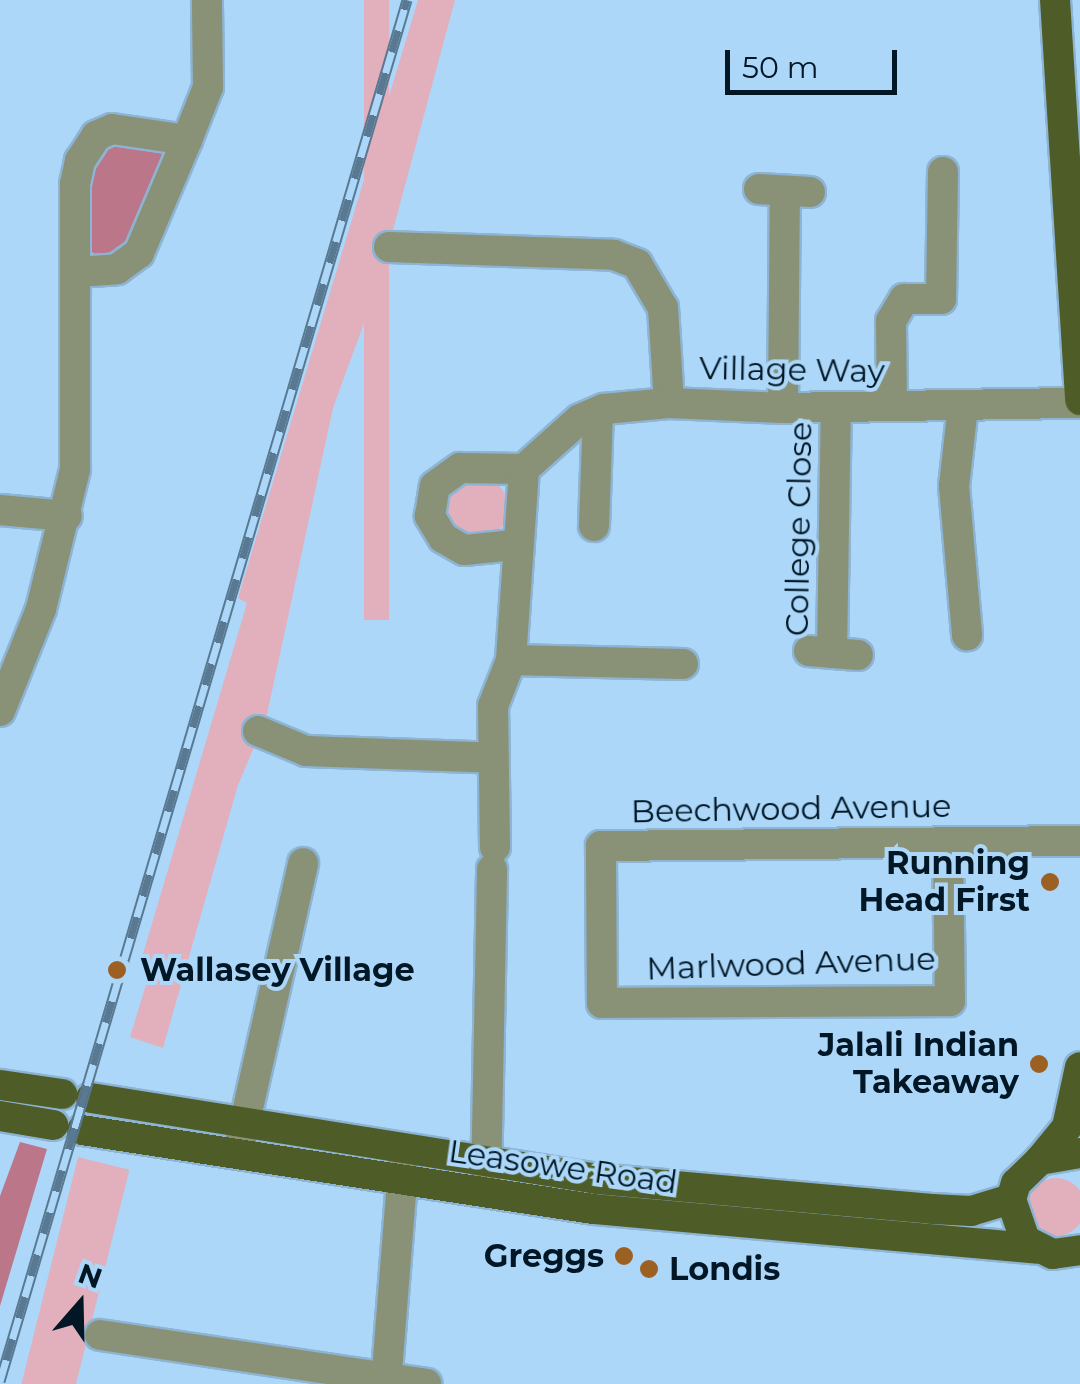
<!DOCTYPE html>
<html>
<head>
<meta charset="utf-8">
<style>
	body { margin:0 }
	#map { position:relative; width:1080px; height:1384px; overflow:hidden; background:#acd7f9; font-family:Montserrat,sans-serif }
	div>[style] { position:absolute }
	.green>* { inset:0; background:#e2b0bd; transform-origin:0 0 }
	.round { border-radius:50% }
	.forest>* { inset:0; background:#bb768a }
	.roads { filter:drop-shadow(2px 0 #8db4d3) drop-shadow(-2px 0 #8db4d3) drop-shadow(0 2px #8db4d3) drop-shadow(0 -2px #8db4d3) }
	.minor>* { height:30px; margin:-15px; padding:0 15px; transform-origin:15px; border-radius:15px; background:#899176 }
	.major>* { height:30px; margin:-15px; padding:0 15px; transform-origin:15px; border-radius:15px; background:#4e5c28 }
	.rail>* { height:11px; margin-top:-5.5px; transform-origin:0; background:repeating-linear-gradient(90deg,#acd7f9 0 22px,#587991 0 44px); box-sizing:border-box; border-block:2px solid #587991 }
	.dots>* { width:28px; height:28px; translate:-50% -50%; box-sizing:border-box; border:5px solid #acd7f9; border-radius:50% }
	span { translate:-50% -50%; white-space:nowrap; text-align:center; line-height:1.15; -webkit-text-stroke:8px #acd7f9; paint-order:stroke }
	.street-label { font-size:32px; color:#011726 }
	.poi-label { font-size:32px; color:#011726; font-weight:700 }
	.right { translate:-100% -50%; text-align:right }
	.left { translate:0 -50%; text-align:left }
	.north { position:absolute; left:30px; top:1254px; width:100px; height:100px; -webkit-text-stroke:8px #acd7f9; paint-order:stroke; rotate:20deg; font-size:28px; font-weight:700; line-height:40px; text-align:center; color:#011726 }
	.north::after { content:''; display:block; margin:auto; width:35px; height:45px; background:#011726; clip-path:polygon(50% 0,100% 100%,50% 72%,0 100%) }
	.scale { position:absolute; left:725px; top:50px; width:172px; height:45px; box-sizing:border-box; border:5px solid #011726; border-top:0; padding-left:12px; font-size:30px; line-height:35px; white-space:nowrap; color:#011726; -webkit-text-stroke:8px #acd7f9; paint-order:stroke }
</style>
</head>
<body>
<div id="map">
	<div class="green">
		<div style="left:364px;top:0;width:25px;height:620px"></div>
		<div style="clip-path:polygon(418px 0,455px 0,379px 282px,333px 408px,266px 719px,238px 785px,163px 1048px,130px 1037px,151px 968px,140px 964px,247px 603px,238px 598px)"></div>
		<div class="round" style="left:444px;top:476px;width:64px;height:64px"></div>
		<div style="left:78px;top:1157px;width:53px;height:237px;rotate:14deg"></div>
		<div class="round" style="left:1027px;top:1178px;width:58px;height:58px"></div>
	</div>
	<div class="forest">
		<div style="clip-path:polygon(107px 139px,158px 145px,169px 158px,130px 249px,100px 260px,86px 246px,89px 163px)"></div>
		<div style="clip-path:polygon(20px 1142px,47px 1149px,0 1306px,0 1196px)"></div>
	</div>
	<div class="roads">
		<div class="minor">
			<div style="left:759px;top:189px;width:51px;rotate:3.4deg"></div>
			<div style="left:389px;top:247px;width:225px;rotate:2deg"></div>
			<div style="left:614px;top:255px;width:25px;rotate:21deg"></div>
			<div style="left:637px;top:264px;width:51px;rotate:59.4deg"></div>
			<div style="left:663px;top:308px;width:95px;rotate:86.4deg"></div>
			<div style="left:78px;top:272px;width:39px;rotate:-4deg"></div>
			<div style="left:117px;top:269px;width:27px;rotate:-36deg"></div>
			<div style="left:139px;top:253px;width:123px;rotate:-67deg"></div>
			<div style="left:892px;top:406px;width:85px;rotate:-90.7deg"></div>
			<div style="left:891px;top:321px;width:26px;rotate:-59deg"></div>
			<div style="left:904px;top:299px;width:37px"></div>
			<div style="left:941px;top:299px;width:127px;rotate:-89.1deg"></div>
			<div style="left:963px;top:406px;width:81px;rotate:96.4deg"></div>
			<div style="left:954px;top:486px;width:150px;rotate:85deg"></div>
			<div style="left:783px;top:408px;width:217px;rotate:-89.5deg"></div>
			<div style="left:0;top:510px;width:67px;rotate:5.1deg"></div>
			<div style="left:594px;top:526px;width:114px;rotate:-88deg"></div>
			<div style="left:514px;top:545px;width:50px;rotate:174.3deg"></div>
			<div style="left:464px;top:550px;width:24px;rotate:-150deg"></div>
			<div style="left:443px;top:538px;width:26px;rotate:-121deg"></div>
			<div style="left:430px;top:516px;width:30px;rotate:-81deg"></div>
			<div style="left:435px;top:486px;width:31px;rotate:-36deg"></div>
			<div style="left:460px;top:468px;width:64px;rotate:0.9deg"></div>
			<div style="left:809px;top:651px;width:49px;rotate:4.7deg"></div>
			<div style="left:832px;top:653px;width:246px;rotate:-89.1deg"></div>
			<div style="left:511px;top:660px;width:172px;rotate:1.3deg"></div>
			<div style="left:0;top:711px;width:110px;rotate:-68.1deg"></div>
			<div style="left:41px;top:609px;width:144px;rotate:-76.3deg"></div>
			<div style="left:75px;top:469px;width:285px;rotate:-90deg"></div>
			<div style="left:75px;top:184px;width:24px;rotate:-78deg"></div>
			<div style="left:80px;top:161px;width:30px;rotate:-57deg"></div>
			<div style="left:96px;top:136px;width:17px;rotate:-24deg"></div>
			<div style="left:112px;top:129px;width:76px;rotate:8.3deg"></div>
			<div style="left:187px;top:140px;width:57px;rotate:-68.4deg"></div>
			<div style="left:208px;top:87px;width:87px;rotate:-90.7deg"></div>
			<div style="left:258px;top:731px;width:52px;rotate:22.6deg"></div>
			<div style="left:306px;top:751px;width:187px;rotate:2.1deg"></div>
			<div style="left:948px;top:843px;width:158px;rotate:89.3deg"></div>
			<div style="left:950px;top:1001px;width:348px;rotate:179.7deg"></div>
			<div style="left:602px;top:1003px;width:157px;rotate:-90.4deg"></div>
			<div style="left:601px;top:846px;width:479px;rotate:-0.6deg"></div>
			<div style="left:495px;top:847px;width:141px;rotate:-90.8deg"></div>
			<div style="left:493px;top:706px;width:49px;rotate:-68.6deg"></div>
			<div style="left:511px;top:660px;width:191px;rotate:-86.1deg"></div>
			<div style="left:524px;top:469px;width:75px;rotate:-41.8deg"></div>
			<div style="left:580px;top:419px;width:26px;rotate:-23deg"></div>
			<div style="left:604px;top:409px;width:65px;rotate:-5.3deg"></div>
			<div style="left:669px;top:403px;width:114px;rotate:2.5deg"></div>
			<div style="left:783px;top:408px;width:297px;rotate:-1deg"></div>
			<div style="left:239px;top:1148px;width:292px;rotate:-77.3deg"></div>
			<div style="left:486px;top:1186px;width:317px;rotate:-88.9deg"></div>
			<div style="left:100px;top:1335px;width:330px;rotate:8.5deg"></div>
			<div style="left:386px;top:1384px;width:232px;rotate:-85.5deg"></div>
		</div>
		<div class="major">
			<div style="left:1055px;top:0;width:401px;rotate:86.4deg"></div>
			<div style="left:0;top:1085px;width:63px;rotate:8.3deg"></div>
			<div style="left:91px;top:1098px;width:512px;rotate:9.09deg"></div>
			<div style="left:597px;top:1179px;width:336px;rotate:5.1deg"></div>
			<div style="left:932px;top:1209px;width:39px;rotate:3deg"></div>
			<div style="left:971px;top:1211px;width:42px;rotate:-16.7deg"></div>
			<div style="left:0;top:1116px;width:54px;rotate:9.6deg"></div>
			<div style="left:82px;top:1130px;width:517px;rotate:8.79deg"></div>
			<div style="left:593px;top:1209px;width:446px;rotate:5.1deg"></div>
			<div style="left:1080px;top:1153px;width:41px;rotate:170.1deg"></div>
			<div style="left:1040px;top:1160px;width:33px;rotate:136deg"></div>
			<div style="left:1016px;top:1183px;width:17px;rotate:107deg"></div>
			<div style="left:1011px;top:1199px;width:43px;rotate:71.1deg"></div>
			<div style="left:1025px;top:1240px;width:31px;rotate:27deg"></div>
			<div style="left:1053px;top:1254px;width:27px;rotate:-8deg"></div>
			<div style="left:1040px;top:1160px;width:43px;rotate:-50.7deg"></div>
			<div style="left:1067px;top:1127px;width:61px;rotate:-77.8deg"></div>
		</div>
	</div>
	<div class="rail">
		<div style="left:0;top:1381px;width:1440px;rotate:-73.58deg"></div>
	</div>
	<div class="dots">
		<div style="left:1050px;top:882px;background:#9d6023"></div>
		<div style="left:117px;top:970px;background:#9d6023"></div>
		<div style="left:1039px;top:1064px;background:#9d6023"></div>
		<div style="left:624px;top:1256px;background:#9d6023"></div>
		<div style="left:649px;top:1269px;background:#9d6023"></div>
	</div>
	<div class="street-label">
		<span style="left:792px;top:370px;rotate:1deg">Village Way</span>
		<span style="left:799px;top:529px;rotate:-89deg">College Close</span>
		<span style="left:791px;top:809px;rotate:-1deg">Beechwood Avenue</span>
		<span style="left:791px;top:964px;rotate:-2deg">Marlwood Avenue</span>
		<span style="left:563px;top:1167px;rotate:8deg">Leasowe Road</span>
	</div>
	<div class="poi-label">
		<span class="right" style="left:1030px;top:882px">Running<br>Head First</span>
		<span class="left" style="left:140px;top:970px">Wallasey Village</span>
		<span class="right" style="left:1019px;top:1064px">Jalali Indian<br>Takeaway</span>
		<span class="right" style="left:604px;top:1256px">Greggs</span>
		<span class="left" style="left:669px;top:1269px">Londis</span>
	</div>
	<div class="north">N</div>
	<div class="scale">50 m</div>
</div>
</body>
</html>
